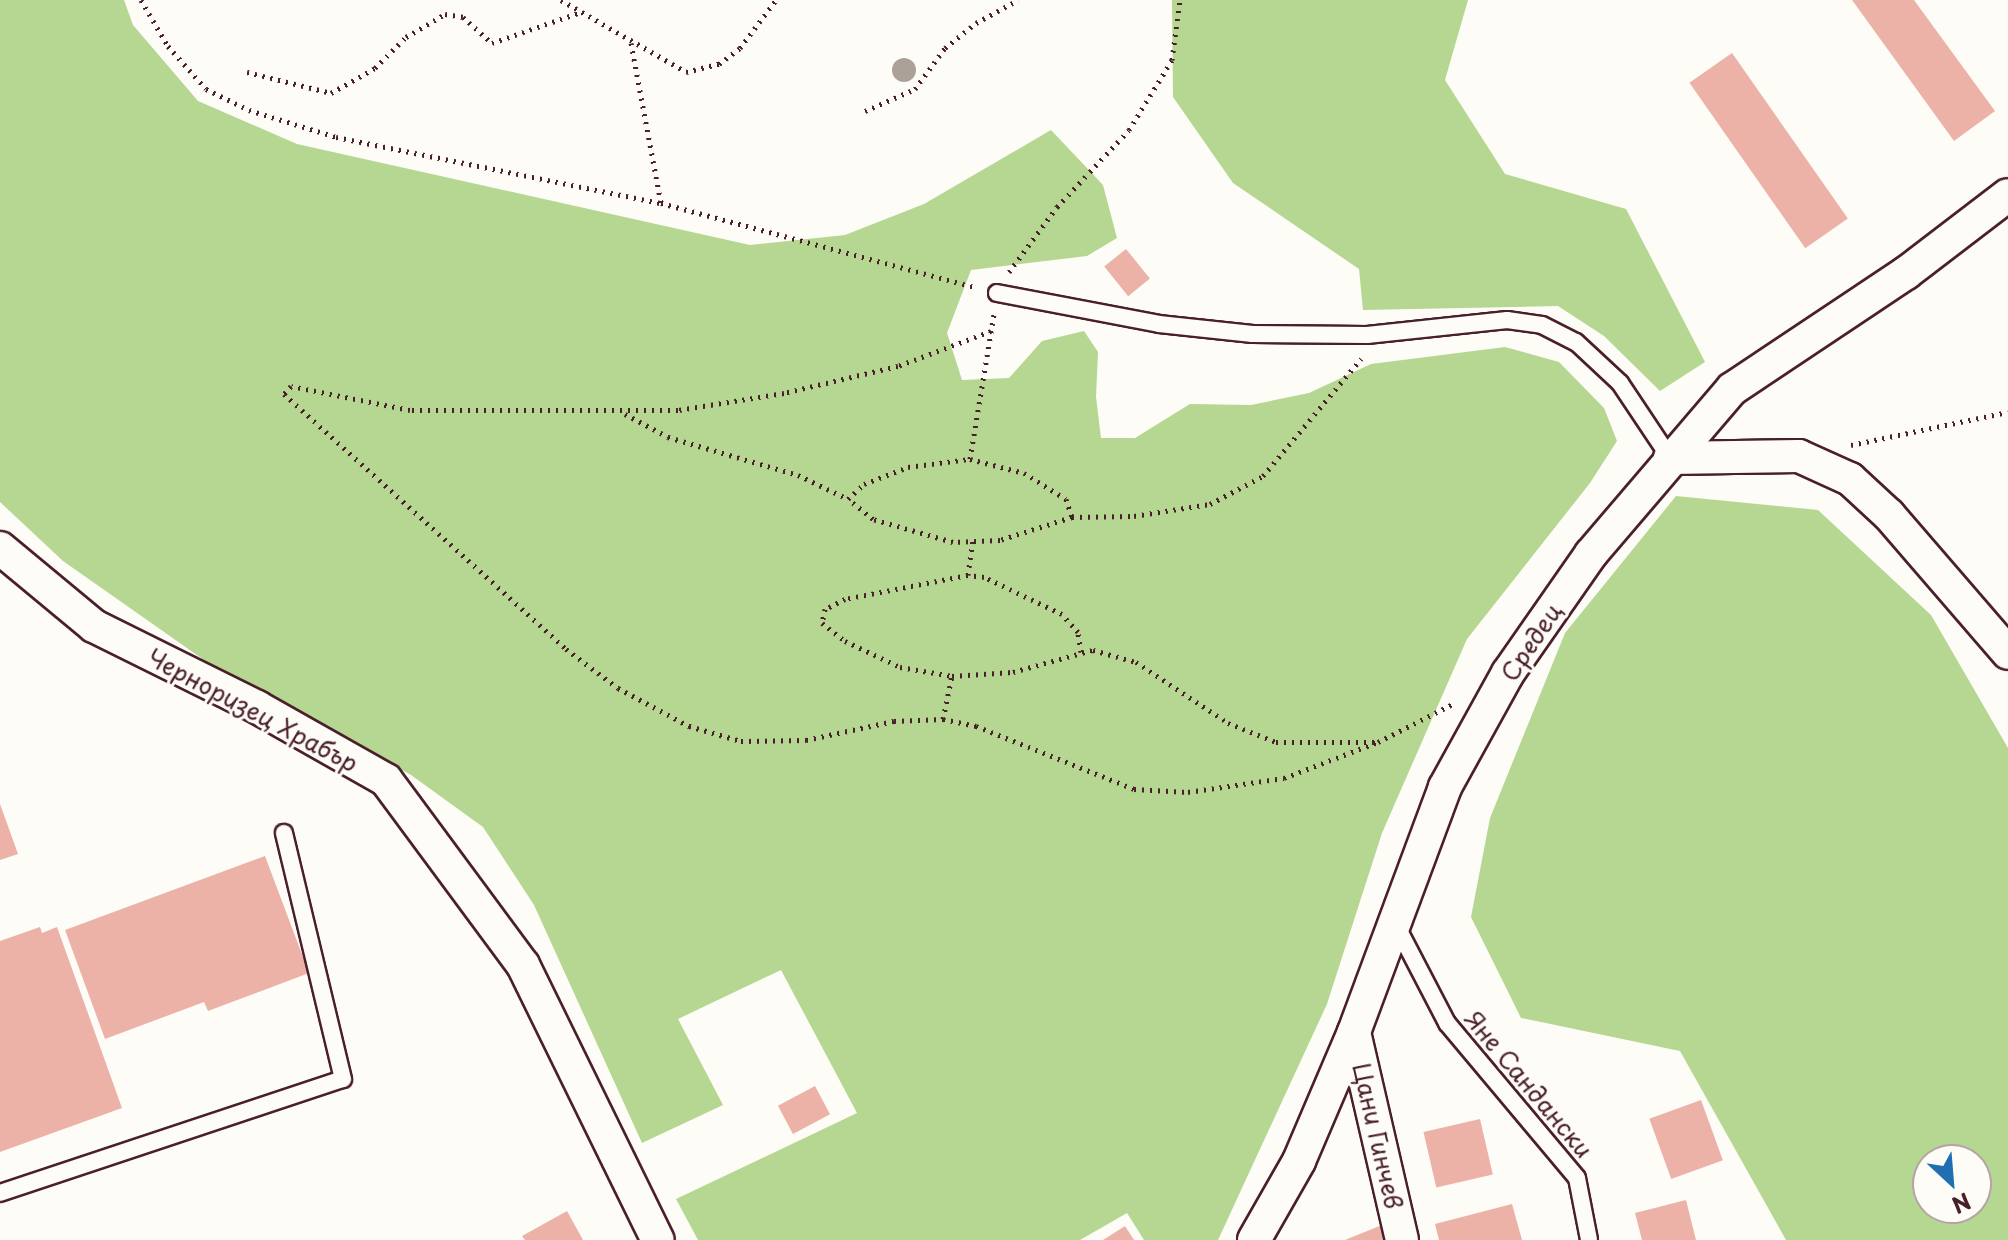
<!DOCTYPE html>
<html>
<head>
<meta charset="utf-8">
<style>
	body { margin:0 }
	#map { position:relative; width:2008px; height:1240px; overflow:hidden; background:#fdfcf7; font-family:"Playpen Sans",sans-serif }
	div>[style] { position:absolute }
	.green>* { inset:0; background:#b5d791 }
	.building>* { inset:0; background:#ecb2a8; transform-origin:0 0 }
	.path>* { height:5px; margin-top:-2.5px; transform-origin:0; background:repeating-linear-gradient(90deg,#4a1f2b 0 2px,transparent 0 8px) }
	.roads { filter:drop-shadow(2px 0 #4a1f2b) drop-shadow(-2px 0 #4a1f2b) drop-shadow(0 2px #4a1f2b) drop-shadow(0 -2px #4a1f2b) }
	.service>* { height:16px; margin:-8px; padding:0 8px; transform-origin:8px; border-radius:8px; background:#fdfcf7 }
	.minor>* { height:32px; margin:-16px; padding:0 16px; transform-origin:16px; border-radius:16px; background:#fdfcf7 }
	.trees>* { width:24px; height:24px; margin:-12px; border-radius:50%; background:#aca198 }
	span { translate:-50% -50%; white-space:nowrap; text-align:center; line-height:1.15; -webkit-text-stroke:6px #fdfcf7; paint-order:stroke }
	.street-label { font-size:24px; color:#4a1f2b }
	.north { position:absolute; left:1912px; top:1144px; width:80px; height:80px; box-sizing:border-box; background:#fdfcf7; border:2px solid #b5a4a5; border-radius:50%; rotate:154deg; font-size:22px; font-weight:700; line-height:32px; text-align:center; color:#4a1f2b }
	.north::after { content:''; display:block; margin:auto; width:28px; height:36px; background:#1f6fb2; clip-path:polygon(50% 0,100% 100%,50% 72%,0 100%) }
</style>
</head>
<body>
<div id="map">
	<div class="green">
		<div style="clip-path:polygon(0 0,124px 0,133px 25px,198px 101px,297px 144px,750px 245px,845px 235px,924px 204px,1051px 130px,1103px 185px,1117px 238px,1087px 256px,971px 270px,947px 333px,962px 380px,1009px 378px,1042px 341px,1084px 331px,1098px 352px,1096px 397px,1101px 438px,1135px 438px,1190px 404px,1251px 405px,1309px 393px,1371px 364px,1505px 347px,1559px 362px,1604px 408px,1617px 441px,1590px 483px,1467px 639px,1382px 833px,1327px 1004px,1218px 1240px,1144px 1240px,1127px 1213px,1080px 1240px,698px 1240px,676px 1199px,857px 1113px,781px 970px,678px 1019px,723px 1105px,642px 1143px,534px 905px,483px 827px,411px 775px,204px 660px,63px 561px,0 502px)"></div>
		<div style="clip-path:polygon(1172px 0,1468px 0,1445px 80px,1505px 174px,1626px 209px,1705px 362px,1660px 391px,1604px 336px,1558px 306px,1363px 310px,1359px 269px,1233px 183px,1173px 97px)"></div>
		<div style="clip-path:polygon(evenodd,1676px 496px,1818px 510px,1931px 615px,2008px 748px,2008px 1240px,1786px 1240px,1680px 1051px,1521px 1018px,1471px 917px,1490px 818px,1565px 633px,1676px 496px,1928px 1160px,1976px 1160px,1976px 1208px,1928px 1208px,1928px 1160px)"></div>
	</div>
	<div class="building">
		<div style="clip-path:polygon(1852px 0,1914px 0,1995px 111px,1954px 141px)"></div>
		<div style="left:1732px;top:53px;width:202px;height:52px;rotate:55deg"></div>
		<div style="left:1126px;top:249px;width:38px;height:28px;rotate:51deg"></div>
		<div style="clip-path:polygon(0 804px,18px 854px,0 860px)"></div>
		<div style="clip-path:polygon(265px 856px,309px 973px,208px 1011px,204px 1002px,105px 1039px,65px 930px)"></div>
		<div style="clip-path:polygon(40px 927px,42px 933px,57px 927px,122px 1108px,0 1152px,0 941px)"></div>
		<div style="left:815px;top:1086px;width:32px;height:42px;rotate:62deg"></div>
		<div style="left:1701px;top:1100px;width:64px;height:55px;rotate:70deg"></div>
		<div style="left:1480px;top:1119px;width:57px;height:58px;rotate:77deg"></div>
		<div style="clip-path:polygon(1686px 1200px,1696px 1240px,1642px 1240px,1635px 1213px)"></div>
		<div style="clip-path:polygon(1512px 1204px,1522px 1240px,1439px 1240px,1435px 1224px)"></div>
		<div style="clip-path:polygon(567px 1211px,583px 1240px,525px 1240px,522px 1236px)"></div>
		<div style="clip-path:polygon(1382px 1225px,1388px 1240px,1345px 1240px)"></div>
		<div style="clip-path:polygon(1125px 1226px,1134px 1240px,1103px 1240px)"></div>
	</div>
	<div class="path">
		<div style="left:141px;top:0;width:53px;rotate:59.6deg"></div>
		<div style="left:168px;top:46px;width:57px;rotate:48.5deg"></div>
		<div style="left:206px;top:89px;width:48px;rotate:26deg"></div>
		<div style="left:249px;top:110px;width:91px;rotate:17.2deg"></div>
		<div style="left:336px;top:137px;width:332px;rotate:11.5deg"></div>
		<div style="left:561px;top:0;width:144px;rotate:29.9deg"></div>
		<div style="left:686px;top:72px;width:34px;rotate:-14deg"></div>
		<div style="left:719px;top:64px;width:26px;rotate:-37deg"></div>
		<div style="left:740px;top:48px;width:60px;rotate:-53.1deg"></div>
		<div style="left:631px;top:43px;width:163px;rotate:79.4deg"></div>
		<div style="left:661px;top:203px;width:324px;rotate:15deg"></div>
		<div style="left:247px;top:72px;width:87px;rotate:14deg"></div>
		<div style="left:331px;top:93px;width:51px;rotate:-29.6deg"></div>
		<div style="left:375px;top:68px;width:44px;rotate:-45deg"></div>
		<div style="left:406px;top:37px;width:45px;rotate:-30.5deg"></div>
		<div style="left:445px;top:14px;width:18px;rotate:9deg"></div>
		<div style="left:463px;top:17px;width:39px;rotate:42deg"></div>
		<div style="left:492px;top:43px;width:94px;rotate:-19.2deg"></div>
		<div style="left:865px;top:111px;width:55px;rotate:-23.7deg"></div>
		<div style="left:915px;top:89px;width:51px;rotate:-53.8deg"></div>
		<div style="left:945px;top:48px;width:40px;rotate:-39deg"></div>
		<div style="left:976px;top:23px;width:48px;rotate:-28.7deg"></div>
		<div style="left:1009px;top:272px;width:81px;rotate:-53.6deg"></div>
		<div style="left:1057px;top:207px;width:105px;rotate:-46.9deg"></div>
		<div style="left:1129px;top:130px;width:82px;rotate:-58.4deg"></div>
		<div style="left:1172px;top:60px;width:61px;rotate:-82.4deg"></div>
		<div style="left:991px;top:331px;width:99px;rotate:159.4deg"></div>
		<div style="left:898px;top:366px;width:117px;rotate:166.7deg"></div>
		<div style="left:784px;top:393px;width:107px;rotate:170.9deg"></div>
		<div style="left:678px;top:410px;width:268px;rotate:180deg"></div>
		<div style="left:410px;top:410px;width:121px;rotate:-168.6deg"></div>
		<div style="left:291px;top:386px;width:11px;rotate:131deg"></div>
		<div style="left:284px;top:394px;width:380px;rotate:42.1deg"></div>
		<div style="left:566px;top:649px;width:65px;rotate:36.9deg"></div>
		<div style="left:618px;top:688px;width:81px;rotate:28.2deg"></div>
		<div style="left:689px;top:726px;width:54px;rotate:16.1deg"></div>
		<div style="left:741px;top:741px;width:65px;rotate:-0.9deg"></div>
		<div style="left:806px;top:740px;width:90px;rotate:-12.2deg"></div>
		<div style="left:894px;top:721px;width:49px;rotate:-2.3deg"></div>
		<div style="left:943px;top:719px;width:34px;rotate:12deg"></div>
		<div style="left:976px;top:726px;width:170px;rotate:21.7deg"></div>
		<div style="left:1134px;top:789px;width:54px;rotate:3.2deg"></div>
		<div style="left:1188px;top:792px;width:97px;rotate:-8.3deg"></div>
		<div style="left:1284px;top:778px;width:101px;rotate:-21deg"></div>
		<div style="left:625px;top:414px;width:49px;rotate:28.1deg"></div>
		<div style="left:668px;top:437px;width:135px;rotate:16.3deg"></div>
		<div style="left:798px;top:475px;width:55px;rotate:25.6deg"></div>
		<div style="left:1851px;top:445px;width:160px;rotate:-11.9deg"></div>
		<div style="left:970px;top:459px;width:147px;rotate:-80.6deg"></div>
		<div style="left:1072px;top:517px;width:76px;rotate:162.3deg"></div>
		<div style="left:1000px;top:540px;width:47px;rotate:177.6deg"></div>
		<div style="left:953px;top:542px;width:83px;rotate:-164deg"></div>
		<div style="left:873px;top:519px;width:32px;rotate:-141deg"></div>
		<div style="left:848px;top:499px;width:22px;rotate:-43deg"></div>
		<div style="left:864px;top:484px;width:47px;rotate:-21.1deg"></div>
		<div style="left:908px;top:467px;width:63px;rotate:-7.4deg"></div>
		<div style="left:970px;top:459px;width:56px;rotate:14.5deg"></div>
		<div style="left:1024px;top:473px;width:49px;rotate:31.8deg"></div>
		<div style="left:1066px;top:499px;width:19px;rotate:72deg"></div>
		<div style="left:1072px;top:517px;width:62px;rotate:-0.9deg"></div>
		<div style="left:1134px;top:516px;width:77px;rotate:-9deg"></div>
		<div style="left:1210px;top:504px;width:60px;rotate:-27.8deg"></div>
		<div style="left:1263px;top:476px;width:153px;rotate:-50.1deg"></div>
		<div style="left:968px;top:575px;width:34px;rotate:-82deg"></div>
		<div style="left:1081px;top:652px;width:20px;rotate:-99deg"></div>
		<div style="left:1078px;top:632px;width:24px;rotate:-132deg"></div>
		<div style="left:1062px;top:614px;width:86px;rotate:-154.6deg"></div>
		<div style="left:984px;top:577px;width:16px;rotate:-173deg"></div>
		<div style="left:968px;top:575px;width:125px;rotate:169deg"></div>
		<div style="left:845px;top:599px;width:22px;rotate:153deg"></div>
		<div style="left:825px;top:609px;width:14px;rotate:102deg"></div>
		<div style="left:822px;top:623px;width:29px;rotate:38deg"></div>
		<div style="left:845px;top:641px;width:61px;rotate:25.3deg"></div>
		<div style="left:900px;top:667px;width:53px;rotate:9.8deg"></div>
		<div style="left:952px;top:676px;width:61px;rotate:-3.8deg"></div>
		<div style="left:1013px;top:672px;width:83px;rotate:-15.4deg"></div>
		<div style="left:1093px;top:650px;width:45px;rotate:15.6deg"></div>
		<div style="left:1136px;top:662px;width:110px;rotate:33.5deg"></div>
		<div style="left:1228px;top:723px;width:52px;rotate:21.6deg"></div>
		<div style="left:1276px;top:742px;width:102px"></div>
		<div style="left:1378px;top:742px;width:86px;rotate:-26.9deg"></div>
		<div style="left:943px;top:719px;width:44px;rotate:-78.2deg"></div>
	</div>
	<div class="roads">
		<div class="service">
			<div style="left:997px;top:293px;width:165px;rotate:10.8deg"></div>
			<div style="left:1159px;top:324px;width:94px;rotate:6.1deg"></div>
			<div style="left:1252px;top:334px;width:115px;rotate:0.5deg"></div>
			<div style="left:1367px;top:335px;width:141px;rotate:-6.1deg"></div>
			<div style="left:1507px;top:320px;width:35px;rotate:8deg"></div>
			<div style="left:1542px;top:325px;width:38px;rotate:27deg"></div>
			<div style="left:1576px;top:342px;width:60px;rotate:43deg"></div>
			<div style="left:1620px;top:383px;width:90px;rotate:56.3deg"></div>
			<div style="left:1395px;top:923px;width:113px;rotate:62.5deg"></div>
			<div style="left:1447px;top:1023px;width:202px;rotate:50deg"></div>
			<div style="left:1577px;top:1178px;width:63px;rotate:79deg"></div>
			<div style="left:0;top:1193px;width:361px;rotate:-18.4deg"></div>
			<div style="left:343px;top:1079px;width:253px;rotate:-103.5deg"></div>
		</div>
		<div class="minor">
			<div style="left:1670px;top:458px;width:129px;rotate:-0.9deg"></div>
			<div style="left:1799px;top:456px;width:56px;rotate:24.3deg"></div>
			<div style="left:1850px;top:479px;width:53px;rotate:42.7deg"></div>
			<div style="left:1889px;top:515px;width:182px;rotate:49.2deg"></div>
			<div style="left:0;top:548px;width:122px;rotate:39.7deg"></div>
			<div style="left:94px;top:626px;width:182px;rotate:26.4deg"></div>
			<div style="left:257px;top:707px;width:148px;rotate:29.5deg"></div>
			<div style="left:386px;top:780px;width:230px;rotate:53.5deg"></div>
			<div style="left:523px;top:965px;width:306px;rotate:63.9deg"></div>
			<div style="left:1354px;top:1032px;width:213px;rotate:77deg"></div>
			<div style="left:1254px;top:1240px;width:91px;rotate:-60.3deg"></div>
			<div style="left:1299px;top:1161px;width:140px;rotate:-66.9deg"></div>
			<div style="left:1354px;top:1032px;width:261px;rotate:-69.6deg"></div>
			<div style="left:1445px;top:787px;width:130px;rotate:-61.1deg"></div>
			<div style="left:1508px;top:673px;width:145px;rotate:-55.1deg"></div>
			<div style="left:1591px;top:554px;width:217px;rotate:-49.5deg"></div>
			<div style="left:1732px;top:389px;width:209px;rotate:-33.7deg"></div>
			<div style="left:1906px;top:273px;width:128px;rotate:-37.4deg"></div>
		</div>
	</div>
	<div class="trees">
		<div style="left:904px;top:70px"></div>
	</div>
	<div class="street-label">
		<span style="left:1531px;top:642px;rotate:-56deg">Средец</span>
		<span style="left:253px;top:710px;rotate:28deg">Черноризец Храбър</span>
		<span style="left:1529px;top:1084px;rotate:50deg">Яне Сандански</span>
		<span style="left:1378px;top:1136px;rotate:77deg">Цани Гинчев</span>
	</div>
	<div class="north">N</div>
</div>
</body>
</html>
